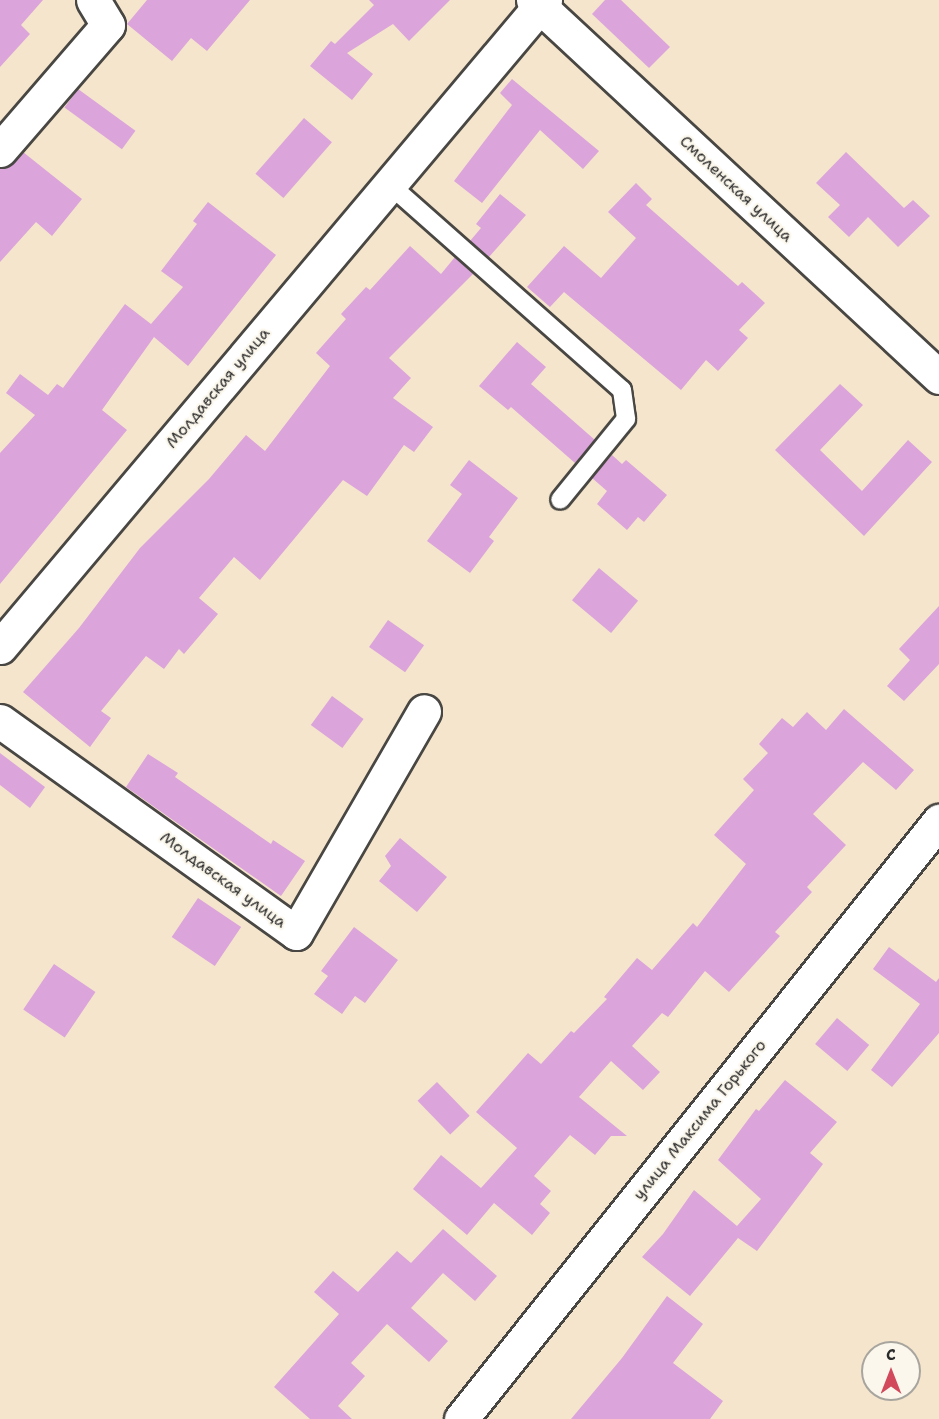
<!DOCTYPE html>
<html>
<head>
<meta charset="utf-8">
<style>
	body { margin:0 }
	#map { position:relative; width:939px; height:1419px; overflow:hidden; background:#f5e5cc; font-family:"Shantell Sans",sans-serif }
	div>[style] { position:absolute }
	.building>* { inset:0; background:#dba4db; transform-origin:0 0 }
	.roads { filter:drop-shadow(2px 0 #494743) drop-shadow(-2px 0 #494743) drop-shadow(0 2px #494743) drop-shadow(0 -2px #494743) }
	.lane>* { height:18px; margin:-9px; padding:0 9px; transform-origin:9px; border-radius:9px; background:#fff }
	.street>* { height:33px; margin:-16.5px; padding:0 16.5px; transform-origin:16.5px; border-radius:16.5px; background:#fff }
	.secondary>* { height:33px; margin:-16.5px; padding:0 16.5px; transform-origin:16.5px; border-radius:16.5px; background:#fff }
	span { translate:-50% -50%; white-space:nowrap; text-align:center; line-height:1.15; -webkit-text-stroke:4.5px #fbf7ec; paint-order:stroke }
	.street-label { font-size:16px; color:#2b2b2b }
	.north { position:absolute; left:861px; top:1341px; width:60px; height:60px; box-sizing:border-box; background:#fbf7ec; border:2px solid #a8a59f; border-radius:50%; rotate:0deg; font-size:16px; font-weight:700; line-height:24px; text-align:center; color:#2b2b2b }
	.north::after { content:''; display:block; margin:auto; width:21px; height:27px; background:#d1495b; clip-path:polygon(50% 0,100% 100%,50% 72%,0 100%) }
</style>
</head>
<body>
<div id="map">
	<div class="building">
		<div style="clip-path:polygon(0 0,43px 0,21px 25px,30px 34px,0 67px)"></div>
		<div style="clip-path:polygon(147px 0,250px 0,207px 51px,191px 38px,172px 61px,127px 24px)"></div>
		<div style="clip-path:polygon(369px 0,450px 0,409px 41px,393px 24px,347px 53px,373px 74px,352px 100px,310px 66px,331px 41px,335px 44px,374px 5px)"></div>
		<div style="clip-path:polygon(605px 0,621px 0,670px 47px,649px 68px,592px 14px)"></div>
		<div style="clip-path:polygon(512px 79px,599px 151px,583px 169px,540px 130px,482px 203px,454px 181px,512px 105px,500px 93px)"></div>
		<div style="left:78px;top:89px;width:71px;height:23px;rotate:36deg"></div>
		<div style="left:304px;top:118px;width:37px;height:74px;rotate:41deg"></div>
		<div style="clip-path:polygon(23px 152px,82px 199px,52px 236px,36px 222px,0 262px,0 168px,14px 163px)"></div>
		<div style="clip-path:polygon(846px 152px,904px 208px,913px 200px,930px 216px,898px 247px,868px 217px,849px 237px,828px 217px,840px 205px,816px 183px)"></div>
		<div style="clip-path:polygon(636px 183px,652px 199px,646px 205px,738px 286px,742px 282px,765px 303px,739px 330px,748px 338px,718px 371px,706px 360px,681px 390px,564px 292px,550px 307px,527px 287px,564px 246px,601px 278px,636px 238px,608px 212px)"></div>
		<div style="clip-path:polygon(500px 194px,526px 215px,489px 257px,470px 241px,481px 228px,476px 224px)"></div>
		<div style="clip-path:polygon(208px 202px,276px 255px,188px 366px,154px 337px,102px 410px,127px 430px,0 584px,0 453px,35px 415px,6px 393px,20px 374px,48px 395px,57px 384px,63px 388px,125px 304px,151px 324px,183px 287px,161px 271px,197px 224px,193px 221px)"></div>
		<div style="clip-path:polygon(410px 246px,441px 274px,455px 257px,473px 274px,389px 358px,411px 378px,393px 398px,433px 427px,414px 452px,404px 445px,367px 496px,343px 480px,260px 580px,234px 557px,199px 598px,218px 614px,184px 654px,179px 649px,164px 669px,146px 656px,101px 711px,111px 718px,90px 747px,23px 692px,79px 628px,140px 548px,209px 479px,246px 435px,265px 451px,330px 366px,316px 353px,346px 319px,341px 314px,366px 287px,370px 290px)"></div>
		<div style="clip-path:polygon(517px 342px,546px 367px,531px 384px,595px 440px,575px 463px,511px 407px,508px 410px,479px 386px)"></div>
		<div style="clip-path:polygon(840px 384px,863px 405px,820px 450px,862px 491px,908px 440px,932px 462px,864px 536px,775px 450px)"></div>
		<div style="clip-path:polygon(612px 455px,622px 464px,626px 460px,667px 495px,644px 522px,638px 517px,627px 530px,597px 504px,607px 491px,592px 478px)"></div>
		<div style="clip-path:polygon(469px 460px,518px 498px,489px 537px,494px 541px,470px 573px,427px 541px,462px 494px,450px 485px)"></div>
		<div style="left:599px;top:568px;width:51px;height:42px;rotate:40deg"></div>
		<div style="clip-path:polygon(939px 606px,939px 664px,904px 701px,887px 686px,910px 660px,899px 649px)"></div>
		<div style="left:388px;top:620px;width:44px;height:33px;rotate:35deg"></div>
		<div style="left:332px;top:696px;width:39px;height:36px;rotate:36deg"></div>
		<div style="clip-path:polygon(844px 709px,914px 770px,896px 790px,863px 762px,813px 814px,846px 845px,807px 887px,812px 892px,775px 932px,780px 936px,729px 992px,705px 971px,668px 1017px,662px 1013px,632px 1046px,660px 1072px,643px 1090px,611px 1061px,579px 1097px,627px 1136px,611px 1136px,595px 1155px,570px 1135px,534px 1176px,551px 1191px,540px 1204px,550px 1213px,532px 1235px,494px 1203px,467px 1235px,413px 1189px,441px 1155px,481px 1188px,517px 1148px,476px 1112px,528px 1053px,541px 1064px,571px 1031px,574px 1033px,607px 999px,604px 997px,637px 958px,652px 970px,693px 923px,697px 927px,746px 864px,714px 835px,754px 790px,743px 779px,768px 753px,759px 744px,782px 718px,793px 727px,807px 712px,826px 730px)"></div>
		<div style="clip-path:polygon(0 753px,45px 787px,30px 808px,0 785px)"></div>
		<div style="clip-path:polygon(148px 754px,178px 773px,175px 777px,271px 844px,273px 840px,305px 861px,281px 896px,126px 787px)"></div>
		<div style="clip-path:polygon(400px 838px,447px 877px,417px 912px,379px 881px,391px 866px,385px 856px)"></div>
		<div style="left:198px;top:898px;width:52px;height:47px;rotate:34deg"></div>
		<div style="clip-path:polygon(354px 927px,398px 960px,365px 1003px,355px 996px,342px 1014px,314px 994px,328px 976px,321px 971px)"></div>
		<div style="clip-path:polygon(889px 947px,936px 982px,939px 978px,939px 1033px,892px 1087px,871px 1070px,920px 1004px,873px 969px)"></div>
		<div style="left:54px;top:964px;width:50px;height:55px;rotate:34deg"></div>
		<div style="left:837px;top:1018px;width:42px;height:34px;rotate:40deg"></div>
		<div style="clip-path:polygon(785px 1080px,837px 1122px,810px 1153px,823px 1164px,757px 1251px,738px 1238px,690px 1296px,642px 1257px,663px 1234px,694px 1190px,737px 1226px,761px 1199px,718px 1160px,756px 1109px,759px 1111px)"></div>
		<div style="left:437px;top:1082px;width:47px;height:27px;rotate:46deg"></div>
		<div style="clip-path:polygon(443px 1229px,497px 1276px,475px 1301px,443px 1273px,411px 1308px,448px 1341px,429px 1362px,387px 1324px,351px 1363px,365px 1376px,338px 1406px,352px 1419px,310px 1419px,274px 1387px,339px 1314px,314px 1292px,333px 1271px,358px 1292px,397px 1251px,411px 1263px)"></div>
		<div style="clip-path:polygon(667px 1296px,703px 1324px,673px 1363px,723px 1401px,710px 1419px,571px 1419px,622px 1358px)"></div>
	</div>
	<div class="roads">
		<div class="lane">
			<div style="left:389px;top:184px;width:311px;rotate:41.5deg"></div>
			<div style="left:622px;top:390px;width:29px;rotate:82deg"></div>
			<div style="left:626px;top:419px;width:104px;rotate:129.2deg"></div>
		</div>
		<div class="street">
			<div style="left:533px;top:0;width:554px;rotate:42.88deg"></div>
			<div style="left:0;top:150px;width:165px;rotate:-49.2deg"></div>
			<div style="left:108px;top:25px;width:29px;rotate:-121deg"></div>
			<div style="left:0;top:647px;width:846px;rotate:-49.89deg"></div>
			<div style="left:0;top:721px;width:364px;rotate:35.6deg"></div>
			<div style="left:296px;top:933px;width:256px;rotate:-60deg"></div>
		</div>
		<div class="secondary">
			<div style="left:461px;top:1419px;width:766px;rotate:-51.36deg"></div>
		</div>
	</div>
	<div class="street-label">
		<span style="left:736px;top:189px;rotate:43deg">Смоленская улица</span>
		<span style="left:218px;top:388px;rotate:-50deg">Молдавская улица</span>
		<span style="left:223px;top:880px;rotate:36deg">Молдавская улица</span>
		<span style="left:700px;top:1120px;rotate:-51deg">улица Максима Горького</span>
	</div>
	<div class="north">С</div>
</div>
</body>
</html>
